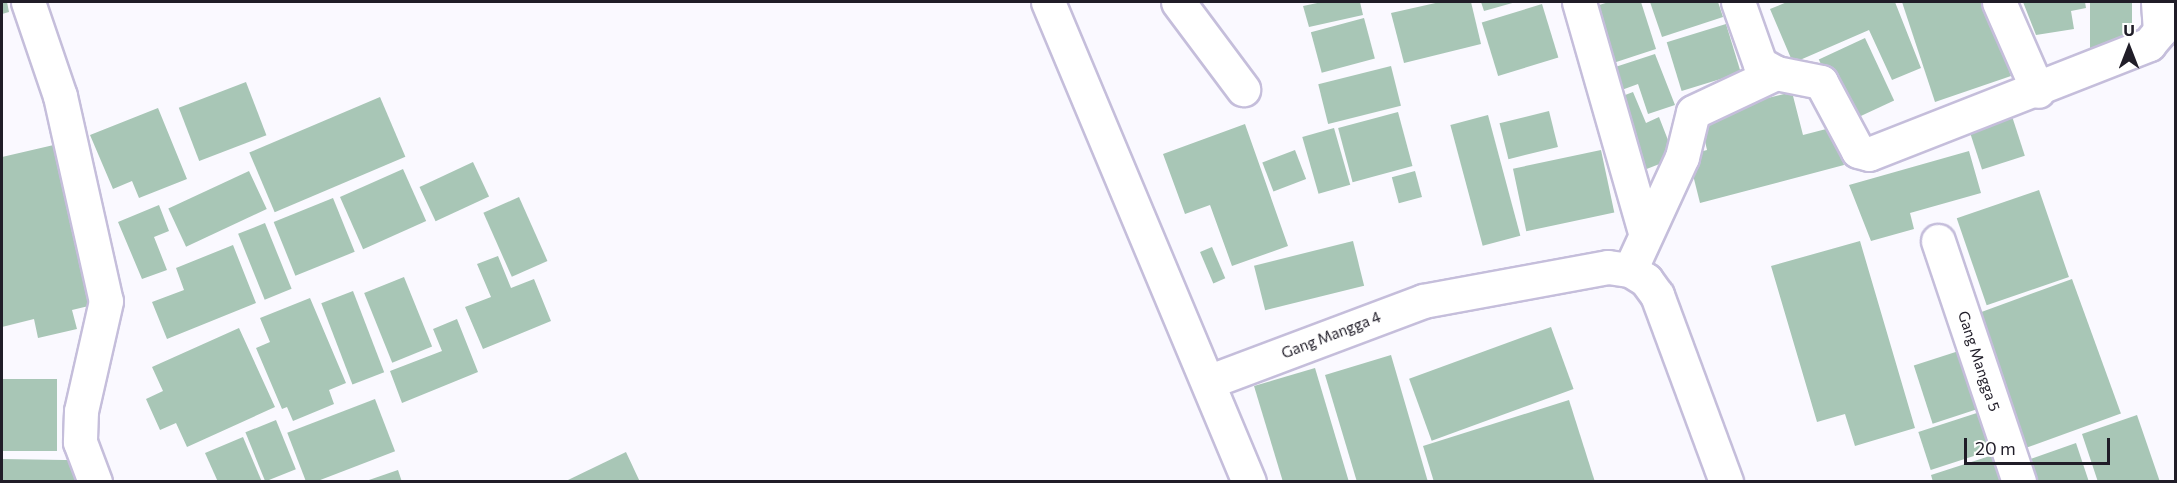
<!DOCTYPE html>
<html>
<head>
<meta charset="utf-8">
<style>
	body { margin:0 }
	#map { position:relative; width:2177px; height:483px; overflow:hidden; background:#faf9ff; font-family:Commissioner,sans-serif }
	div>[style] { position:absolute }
	.building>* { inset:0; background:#a8c6b6; transform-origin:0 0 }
	.roads { filter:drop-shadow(2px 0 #c5bedb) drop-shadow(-2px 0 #c5bedb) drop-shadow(0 2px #c5bedb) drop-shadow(0 -2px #c5bedb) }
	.minor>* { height:33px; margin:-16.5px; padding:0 16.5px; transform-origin:16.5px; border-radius:16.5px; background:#fff }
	span { translate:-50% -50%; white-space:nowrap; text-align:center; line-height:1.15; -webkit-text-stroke:5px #fff; paint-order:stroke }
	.street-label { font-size:15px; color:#201d28 }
	.frame { position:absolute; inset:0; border:3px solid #201d28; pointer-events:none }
	.north { position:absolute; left:2099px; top:18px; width:60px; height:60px; -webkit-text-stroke:4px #fff; paint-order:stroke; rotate:0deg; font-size:16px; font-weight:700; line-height:24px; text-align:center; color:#201d28 }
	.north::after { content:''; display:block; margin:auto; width:21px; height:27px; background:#201d28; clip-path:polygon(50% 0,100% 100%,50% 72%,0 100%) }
	.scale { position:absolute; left:1964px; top:438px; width:146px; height:27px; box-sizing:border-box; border:3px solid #201d28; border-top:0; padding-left:8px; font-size:18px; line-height:21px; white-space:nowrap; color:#201d28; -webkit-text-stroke:4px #fff; paint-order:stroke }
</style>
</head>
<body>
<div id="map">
	<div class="building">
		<div style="clip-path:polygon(2px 2px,7px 2px,9px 12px,2px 14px)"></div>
		<div style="clip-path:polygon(1322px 2px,1360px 2px,1363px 15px,1309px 27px,1303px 6px)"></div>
		<div style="clip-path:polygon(1440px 2px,1471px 2px,1481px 44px,1404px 63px,1391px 13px)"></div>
		<div style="clip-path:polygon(1481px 2px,1516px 2px,1484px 11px)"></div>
		<div style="clip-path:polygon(1609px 2px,1641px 2px,1656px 49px,1604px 66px,1586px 9px)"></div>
		<div style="clip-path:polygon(1650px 2px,1718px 2px,1723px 17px,1662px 37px)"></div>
		<div style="clip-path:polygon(1787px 2px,1895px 2px,1921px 68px,1892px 80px,1869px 30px,1793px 63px,1770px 9px)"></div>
		<div style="clip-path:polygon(1902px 2px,1985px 2px,2011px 76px,1935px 102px)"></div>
		<div style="clip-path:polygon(2023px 2px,2085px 2px,2086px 8px,2071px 11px,2074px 29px,2036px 35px)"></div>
		<div style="left:2090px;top:2px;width:42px;height:47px"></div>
		<div style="left:1542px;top:4px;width:56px;height:63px;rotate:73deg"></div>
		<div style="left:1364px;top:18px;width:42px;height:55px;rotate:75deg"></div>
		<div style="left:1726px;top:24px;width:51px;height:62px;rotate:73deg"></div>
		<div style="left:1865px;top:38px;width:69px;height:51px;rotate:65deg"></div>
		<div style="clip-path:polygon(1655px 54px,1675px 105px,1648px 114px,1638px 84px,1608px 95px,1600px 72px)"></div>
		<div style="left:1391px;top:66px;width:41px;height:75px;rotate:76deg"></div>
		<div style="left:246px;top:82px;width:57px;height:72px;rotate:69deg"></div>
		<div style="clip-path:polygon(1633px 92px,1646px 123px,1659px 117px,1675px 158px,1644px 170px,1612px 100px)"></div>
		<div style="clip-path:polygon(1792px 92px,1803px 135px,1834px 127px,1844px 165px,1700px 203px,1688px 155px,1707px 150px,1699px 115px)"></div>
		<div style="left:380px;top:97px;width:65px;height:142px;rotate:67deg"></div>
		<div style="clip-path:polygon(158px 108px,187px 179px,139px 198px,132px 181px,113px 189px,90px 135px)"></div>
		<div style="left:2010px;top:110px;width:48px;height:45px;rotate:72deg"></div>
		<div style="left:1549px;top:111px;width:37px;height:51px;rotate:76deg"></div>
		<div style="left:1398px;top:112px;width:56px;height:62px;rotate:75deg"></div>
		<div style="left:1488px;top:115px;width:125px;height:39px;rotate:75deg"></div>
		<div style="clip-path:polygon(1245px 124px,1288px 246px,1232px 266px,1210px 205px,1185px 214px,1163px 154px)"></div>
		<div style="left:1334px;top:128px;width:59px;height:33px;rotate:74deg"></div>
		<div style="clip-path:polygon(58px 144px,97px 304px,72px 310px,77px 329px,38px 338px,34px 319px,2px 327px,2px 157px)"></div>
		<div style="left:1295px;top:150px;width:31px;height:35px;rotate:69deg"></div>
		<div style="left:1601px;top:150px;width:64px;height:90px;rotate:78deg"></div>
		<div style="clip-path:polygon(1969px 151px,1981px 193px,1910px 213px,1914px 229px,1871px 241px,1849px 185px)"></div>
		<div style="left:473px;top:162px;width:38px;height:59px;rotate:65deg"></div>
		<div style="left:403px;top:169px;width:57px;height:69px;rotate:66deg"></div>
		<div style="left:249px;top:171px;width:42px;height:89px;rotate:65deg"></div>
		<div style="left:1415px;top:171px;width:27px;height:24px;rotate:75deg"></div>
		<div style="left:2039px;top:190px;width:92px;height:87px;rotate:71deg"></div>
		<div style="left:519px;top:197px;width:70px;height:39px;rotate:66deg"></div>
		<div style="left:333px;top:198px;width:58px;height:64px;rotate:68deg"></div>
		<div style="clip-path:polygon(159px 205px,169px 231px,154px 237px,167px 270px,142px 279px,118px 222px)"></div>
		<div style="left:265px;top:223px;width:71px;height:29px;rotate:68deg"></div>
		<div style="left:1353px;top:241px;width:46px;height:102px;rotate:76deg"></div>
		<div style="clip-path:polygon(1860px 241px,1915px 428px,1855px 446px,1845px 414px,1817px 422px,1771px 266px)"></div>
		<div style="clip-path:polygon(233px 245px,256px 303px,167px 339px,152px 302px,184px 290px,176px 268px)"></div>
		<div style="left:1212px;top:247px;width:34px;height:13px;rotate:67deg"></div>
		<div style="clip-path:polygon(498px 256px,511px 288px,534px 279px,551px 321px,483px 349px,465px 307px,491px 297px,477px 264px)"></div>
		<div style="left:404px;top:277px;width:75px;height:43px;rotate:68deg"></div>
		<div style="left:2072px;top:279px;width:143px;height:100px;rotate:70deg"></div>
		<div style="left:353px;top:291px;width:87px;height:34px;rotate:69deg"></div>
		<div style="clip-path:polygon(310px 298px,346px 383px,329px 390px,334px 404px,293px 421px,287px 407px,282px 409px,256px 348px,270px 342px,260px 318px)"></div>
		<div style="clip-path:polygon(457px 319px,478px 372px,402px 403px,390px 371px,442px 351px,433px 329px)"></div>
		<div style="left:1551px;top:327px;width:66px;height:151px;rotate:70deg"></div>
		<div style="clip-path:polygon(239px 328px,275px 407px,187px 447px,176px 423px,160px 430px,146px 399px,163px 391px,152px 367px)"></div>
		<div style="left:1968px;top:348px;width:61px;height:57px;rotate:72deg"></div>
		<div style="clip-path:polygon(1391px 355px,1428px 482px,1357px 482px,1325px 375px)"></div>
		<div style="clip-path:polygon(1315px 368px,1349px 482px,1283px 482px,1254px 386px)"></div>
		<div style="left:2px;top:379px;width:55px;height:72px"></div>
		<div style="left:375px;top:399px;width:56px;height:94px;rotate:69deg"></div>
		<div style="clip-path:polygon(1569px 400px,1595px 482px,1434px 482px,1423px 446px)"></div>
		<div style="left:1983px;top:411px;width:40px;height:68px;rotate:72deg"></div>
		<div style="clip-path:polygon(2137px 415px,2160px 482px,2098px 482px,2082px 434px)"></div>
		<div style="left:276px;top:420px;width:53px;height:33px;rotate:68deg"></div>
		<div style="clip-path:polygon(243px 437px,262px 482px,218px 482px,205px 453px)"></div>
		<div style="clip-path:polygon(2076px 443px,2089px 482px,2026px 482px,2019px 463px)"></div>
		<div style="clip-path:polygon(626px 452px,640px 482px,569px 482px,568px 480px)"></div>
		<div style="clip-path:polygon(1996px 454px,2005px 482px,1933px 482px,1931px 475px)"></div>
		<div style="left:2px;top:459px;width:78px;height:23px;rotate:1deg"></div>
		<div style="clip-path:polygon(398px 470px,402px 482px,366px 482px,366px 481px)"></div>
	</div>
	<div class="roads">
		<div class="minor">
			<div style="left:28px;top:2px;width:99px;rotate:71.2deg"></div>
			<div style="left:60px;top:96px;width:210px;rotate:77.4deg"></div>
			<div style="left:106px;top:301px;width:113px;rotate:102.8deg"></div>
			<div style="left:81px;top:411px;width:31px;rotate:92deg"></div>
			<div style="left:80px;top:442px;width:43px;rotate:69.4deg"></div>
			<div style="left:1048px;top:2px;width:520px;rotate:67.28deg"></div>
			<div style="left:1178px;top:2px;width:109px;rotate:53.2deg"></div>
			<div style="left:1579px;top:2px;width:242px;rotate:74deg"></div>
			<div style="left:1738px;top:2px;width:66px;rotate:70.5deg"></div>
			<div style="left:1760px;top:64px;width:18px;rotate:29deg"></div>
			<div style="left:1776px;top:73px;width:46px;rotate:11.3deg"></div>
			<div style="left:1821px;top:82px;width:78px;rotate:61.8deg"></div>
			<div style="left:1858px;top:151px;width:11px;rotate:15deg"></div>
			<div style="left:1869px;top:154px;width:301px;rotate:-21.4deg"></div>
			<div style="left:2149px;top:44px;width:17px;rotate:-50deg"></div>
			<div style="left:2160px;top:31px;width:29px;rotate:-94deg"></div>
			<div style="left:1999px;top:2px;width:97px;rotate:66.3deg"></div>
			<div style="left:1938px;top:241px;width:254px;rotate:71.4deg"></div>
			<div style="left:1630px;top:270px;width:124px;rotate:-65.3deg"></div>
			<div style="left:1682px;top:157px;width:46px;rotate:-76.3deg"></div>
			<div style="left:1693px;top:112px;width:92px;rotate:-25.2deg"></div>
			<div style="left:1208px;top:382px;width:230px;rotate:-20.6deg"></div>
			<div style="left:1423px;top:301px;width:188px;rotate:-10.4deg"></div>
			<div style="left:1608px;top:267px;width:22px;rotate:8deg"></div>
			<div style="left:1630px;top:270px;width:19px;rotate:32deg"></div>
			<div style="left:1646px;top:280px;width:19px;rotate:54deg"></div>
			<div style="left:1657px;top:295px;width:199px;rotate:69.7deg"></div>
		</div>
	</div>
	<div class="street-label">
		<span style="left:1331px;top:335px;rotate:-21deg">Gang Mangga 4</span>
		<span style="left:1979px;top:361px;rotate:72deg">Gang Mangga 5</span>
	</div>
	<div class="frame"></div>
	<div class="north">U</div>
	<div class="scale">20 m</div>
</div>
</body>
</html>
